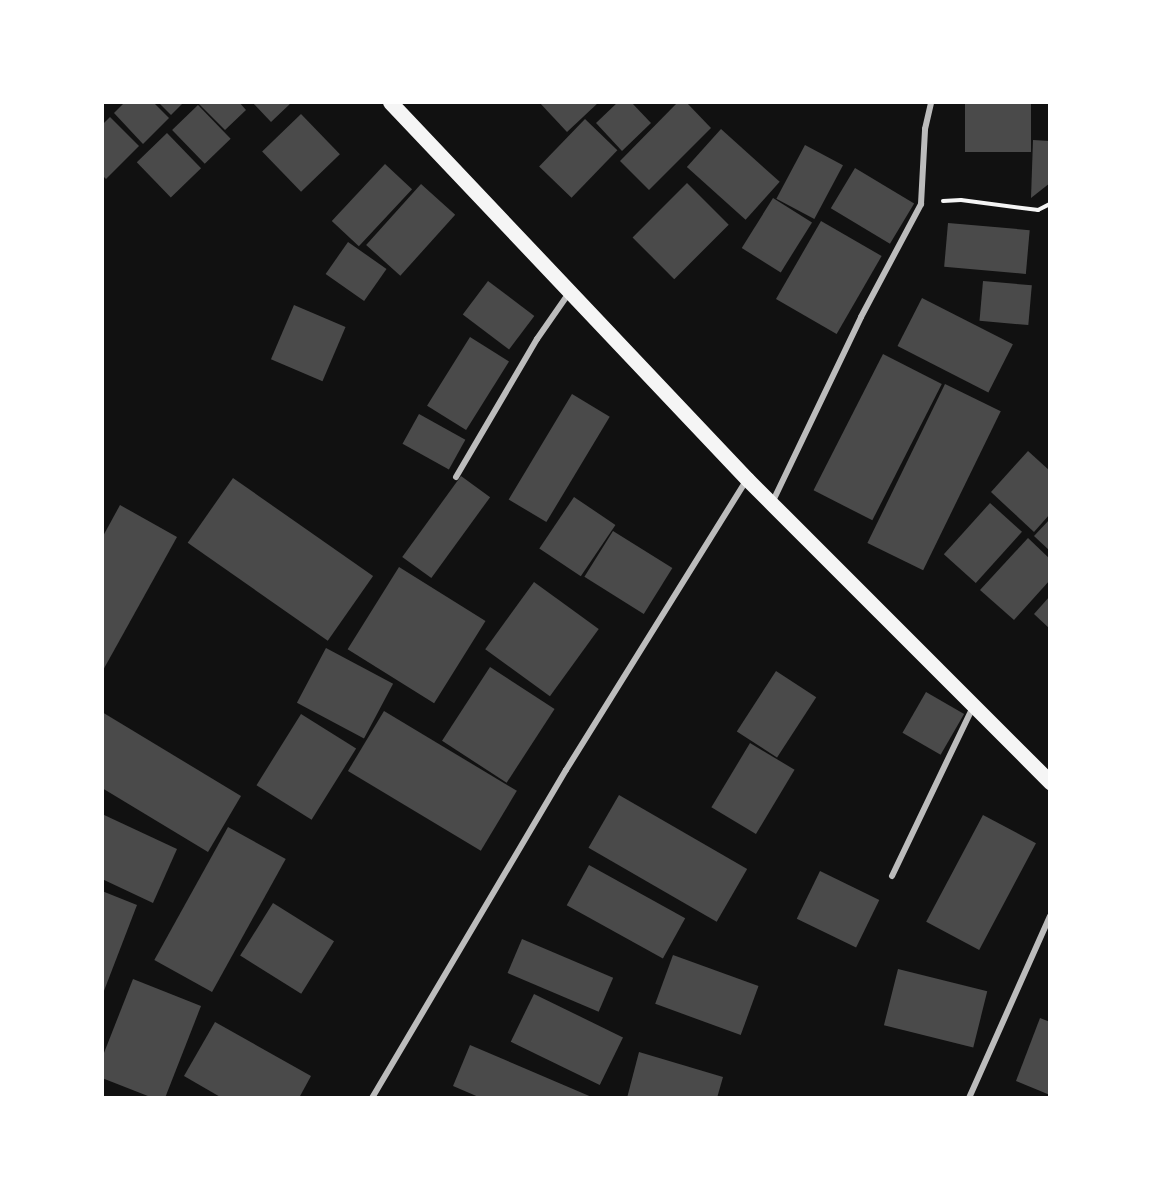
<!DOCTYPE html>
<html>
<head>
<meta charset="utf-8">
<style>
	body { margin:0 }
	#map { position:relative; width:1152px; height:1200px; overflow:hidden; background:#111; font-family:"Roboto Condensed",sans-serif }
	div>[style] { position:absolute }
	.building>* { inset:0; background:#4a4a4a; transform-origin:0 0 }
	.path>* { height:4px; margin:-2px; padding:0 2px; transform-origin:2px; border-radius:2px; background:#f5f5f5 }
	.minor>* { height:6px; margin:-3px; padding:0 3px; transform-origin:3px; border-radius:3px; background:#bcbcbc }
	.primary>* { height:15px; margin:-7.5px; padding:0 7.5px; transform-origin:7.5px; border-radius:7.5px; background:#f5f5f5 }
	span { translate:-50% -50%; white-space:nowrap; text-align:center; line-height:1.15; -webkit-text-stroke:4.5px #fff; paint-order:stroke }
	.frame { position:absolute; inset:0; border:104px solid #fff; pointer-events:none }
</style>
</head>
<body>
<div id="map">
	<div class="building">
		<div style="clip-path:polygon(125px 102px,153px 102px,169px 118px,143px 144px,114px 113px)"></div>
		<div style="clip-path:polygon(158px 102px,184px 102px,171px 115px)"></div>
		<div style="clip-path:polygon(197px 102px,239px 102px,246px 110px,225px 130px)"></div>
		<div style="clip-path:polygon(252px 102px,292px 102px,271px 122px)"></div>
		<div style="clip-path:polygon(539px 102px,599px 102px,567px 132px)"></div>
		<div style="clip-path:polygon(618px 102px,631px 102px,651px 123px,622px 151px,596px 123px)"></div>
		<div style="clip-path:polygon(678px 102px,686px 102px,711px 128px,649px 190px,620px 161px)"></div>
		<div style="left:965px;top:102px;width:66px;height:50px"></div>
		<div style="left:198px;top:105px;width:47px;height:36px;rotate:46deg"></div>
		<div style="left:301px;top:114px;width:56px;height:54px;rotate:46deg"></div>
		<div style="clip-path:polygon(110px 117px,139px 146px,106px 179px,102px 175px,102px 125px)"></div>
		<div style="left:585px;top:119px;width:45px;height:66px;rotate:44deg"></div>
		<div style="left:721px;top:129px;width:79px;height:51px;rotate:42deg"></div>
		<div style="left:167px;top:133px;width:49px;height:42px;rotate:46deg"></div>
		<div style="clip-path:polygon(1033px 140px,1050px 141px,1050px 183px,1031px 198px)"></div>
		<div style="left:805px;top:145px;width:43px;height:61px;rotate:28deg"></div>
		<div style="left:385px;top:164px;width:37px;height:78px;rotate:43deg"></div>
		<div style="left:855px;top:168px;width:69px;height:47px;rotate:31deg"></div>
		<div style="left:687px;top:183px;width:59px;height:77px;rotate:45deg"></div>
		<div style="left:421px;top:184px;width:46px;height:82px;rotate:42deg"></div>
		<div style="left:773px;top:198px;width:46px;height:59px;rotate:32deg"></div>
		<div style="left:821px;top:221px;width:70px;height:90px;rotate:30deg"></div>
		<div style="left:948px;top:223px;width:82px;height:44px;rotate:5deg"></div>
		<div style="left:348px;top:242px;width:47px;height:39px;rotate:35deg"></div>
		<div style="left:488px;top:281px;width:58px;height:42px;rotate:37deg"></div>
		<div style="left:983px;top:281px;width:49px;height:40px;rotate:5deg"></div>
		<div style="left:922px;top:298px;width:102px;height:54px;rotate:27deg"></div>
		<div style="left:294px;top:305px;width:56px;height:59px;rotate:23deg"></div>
		<div style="left:470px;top:337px;width:46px;height:81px;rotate:32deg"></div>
		<div style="left:883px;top:354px;width:66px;height:153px;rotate:27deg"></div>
		<div style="left:945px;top:384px;width:62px;height:177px;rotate:26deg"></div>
		<div style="left:572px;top:394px;width:44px;height:123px;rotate:31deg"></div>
		<div style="left:419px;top:414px;width:53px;height:34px;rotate:29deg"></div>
		<div style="clip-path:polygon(1028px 451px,1050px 471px,1050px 514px,1034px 532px,991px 492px)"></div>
		<div style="left:461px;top:476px;width:36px;height:100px;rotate:36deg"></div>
		<div style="left:233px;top:478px;width:171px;height:79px;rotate:35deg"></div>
		<div style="left:574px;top:497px;width:50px;height:62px;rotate:34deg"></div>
		<div style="left:990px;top:503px;width:43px;height:69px;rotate:42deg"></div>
		<div style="clip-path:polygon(120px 505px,177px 537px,102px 672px,102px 538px)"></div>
		<div style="clip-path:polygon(1050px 519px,1050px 551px,1034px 536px)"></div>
		<div style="left:613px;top:531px;width:70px;height:54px;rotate:32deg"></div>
		<div style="clip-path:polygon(1028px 538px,1050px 559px,1050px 580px,1014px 620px,980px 590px)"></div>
		<div style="left:399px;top:567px;width:102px;height:97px;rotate:32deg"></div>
		<div style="left:534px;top:582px;width:80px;height:83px;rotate:36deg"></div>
		<div style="clip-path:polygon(1050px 596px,1050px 629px,1034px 614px)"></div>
		<div style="left:326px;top:648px;width:76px;height:62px;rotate:28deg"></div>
		<div style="left:490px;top:667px;width:77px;height:88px;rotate:33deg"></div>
		<div style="left:776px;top:671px;width:48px;height:72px;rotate:33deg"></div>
		<div style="left:926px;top:692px;width:44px;height:47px;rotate:30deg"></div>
		<div style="left:384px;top:711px;width:155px;height:70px;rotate:31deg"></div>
		<div style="clip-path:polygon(102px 712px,241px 796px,208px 852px,102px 788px)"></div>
		<div style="left:301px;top:714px;width:65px;height:84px;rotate:32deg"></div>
		<div style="left:750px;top:743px;width:52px;height:75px;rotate:31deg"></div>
		<div style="left:619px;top:795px;width:148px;height:61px;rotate:30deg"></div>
		<div style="clip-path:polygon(102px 814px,177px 849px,153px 903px,102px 879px)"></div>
		<div style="left:983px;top:815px;width:60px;height:121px;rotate:28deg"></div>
		<div style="left:228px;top:827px;width:66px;height:152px;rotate:29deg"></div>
		<div style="left:589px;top:865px;width:110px;height:46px;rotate:29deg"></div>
		<div style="left:820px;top:871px;width:66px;height:53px;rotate:26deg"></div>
		<div style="clip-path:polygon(102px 891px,137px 905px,102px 996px)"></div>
		<div style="left:273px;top:903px;width:72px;height:62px;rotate:32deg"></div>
		<div style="left:522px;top:939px;width:99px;height:37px;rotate:23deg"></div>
		<div style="left:673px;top:955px;width:91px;height:52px;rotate:20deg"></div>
		<div style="left:898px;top:969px;width:92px;height:58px;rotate:14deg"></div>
		<div style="clip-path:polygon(133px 979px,201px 1006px,165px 1098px,153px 1098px,102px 1078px,102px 1058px)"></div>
		<div style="left:534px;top:994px;width:99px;height:53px;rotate:26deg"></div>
		<div style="clip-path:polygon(1040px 1018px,1050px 1022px,1050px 1095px,1016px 1081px)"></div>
		<div style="clip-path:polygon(215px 1022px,311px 1076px,299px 1098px,222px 1098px,184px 1076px)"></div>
		<div style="clip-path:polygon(470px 1045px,594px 1098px,481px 1098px,453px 1086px)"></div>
		<div style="clip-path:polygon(639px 1052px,723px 1077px,717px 1098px,627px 1098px)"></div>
	</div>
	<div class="path">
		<div style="left:943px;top:201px;width:18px;rotate:-3deg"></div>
		<div style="left:961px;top:200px;width:78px;rotate:7.4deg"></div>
		<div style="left:1038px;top:210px;width:13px;rotate:-27deg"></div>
	</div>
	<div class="minor">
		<div style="left:456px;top:477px;width:160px;rotate:-59.6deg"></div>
		<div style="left:537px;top:339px;width:56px;rotate:-55.2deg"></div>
		<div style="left:772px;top:503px;width:206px;rotate:-64.4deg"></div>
		<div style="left:861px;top:317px;width:128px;rotate:-62deg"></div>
		<div style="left:921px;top:204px;width:75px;rotate:-86.9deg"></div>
		<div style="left:925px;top:129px;width:28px;rotate:-77deg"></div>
		<div style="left:892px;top:876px;width:187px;rotate:-64.4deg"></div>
		<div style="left:372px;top:1098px;width:381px;rotate:-59.4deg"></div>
		<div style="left:566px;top:770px;width:343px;rotate:-58.1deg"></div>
		<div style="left:969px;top:1098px;width:199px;rotate:-66deg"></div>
	</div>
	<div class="primary">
		<div style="left:390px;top:102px;width:519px;rotate:46.56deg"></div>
		<div style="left:747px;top:479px;width:429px;rotate:45deg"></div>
	</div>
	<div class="frame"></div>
</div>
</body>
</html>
